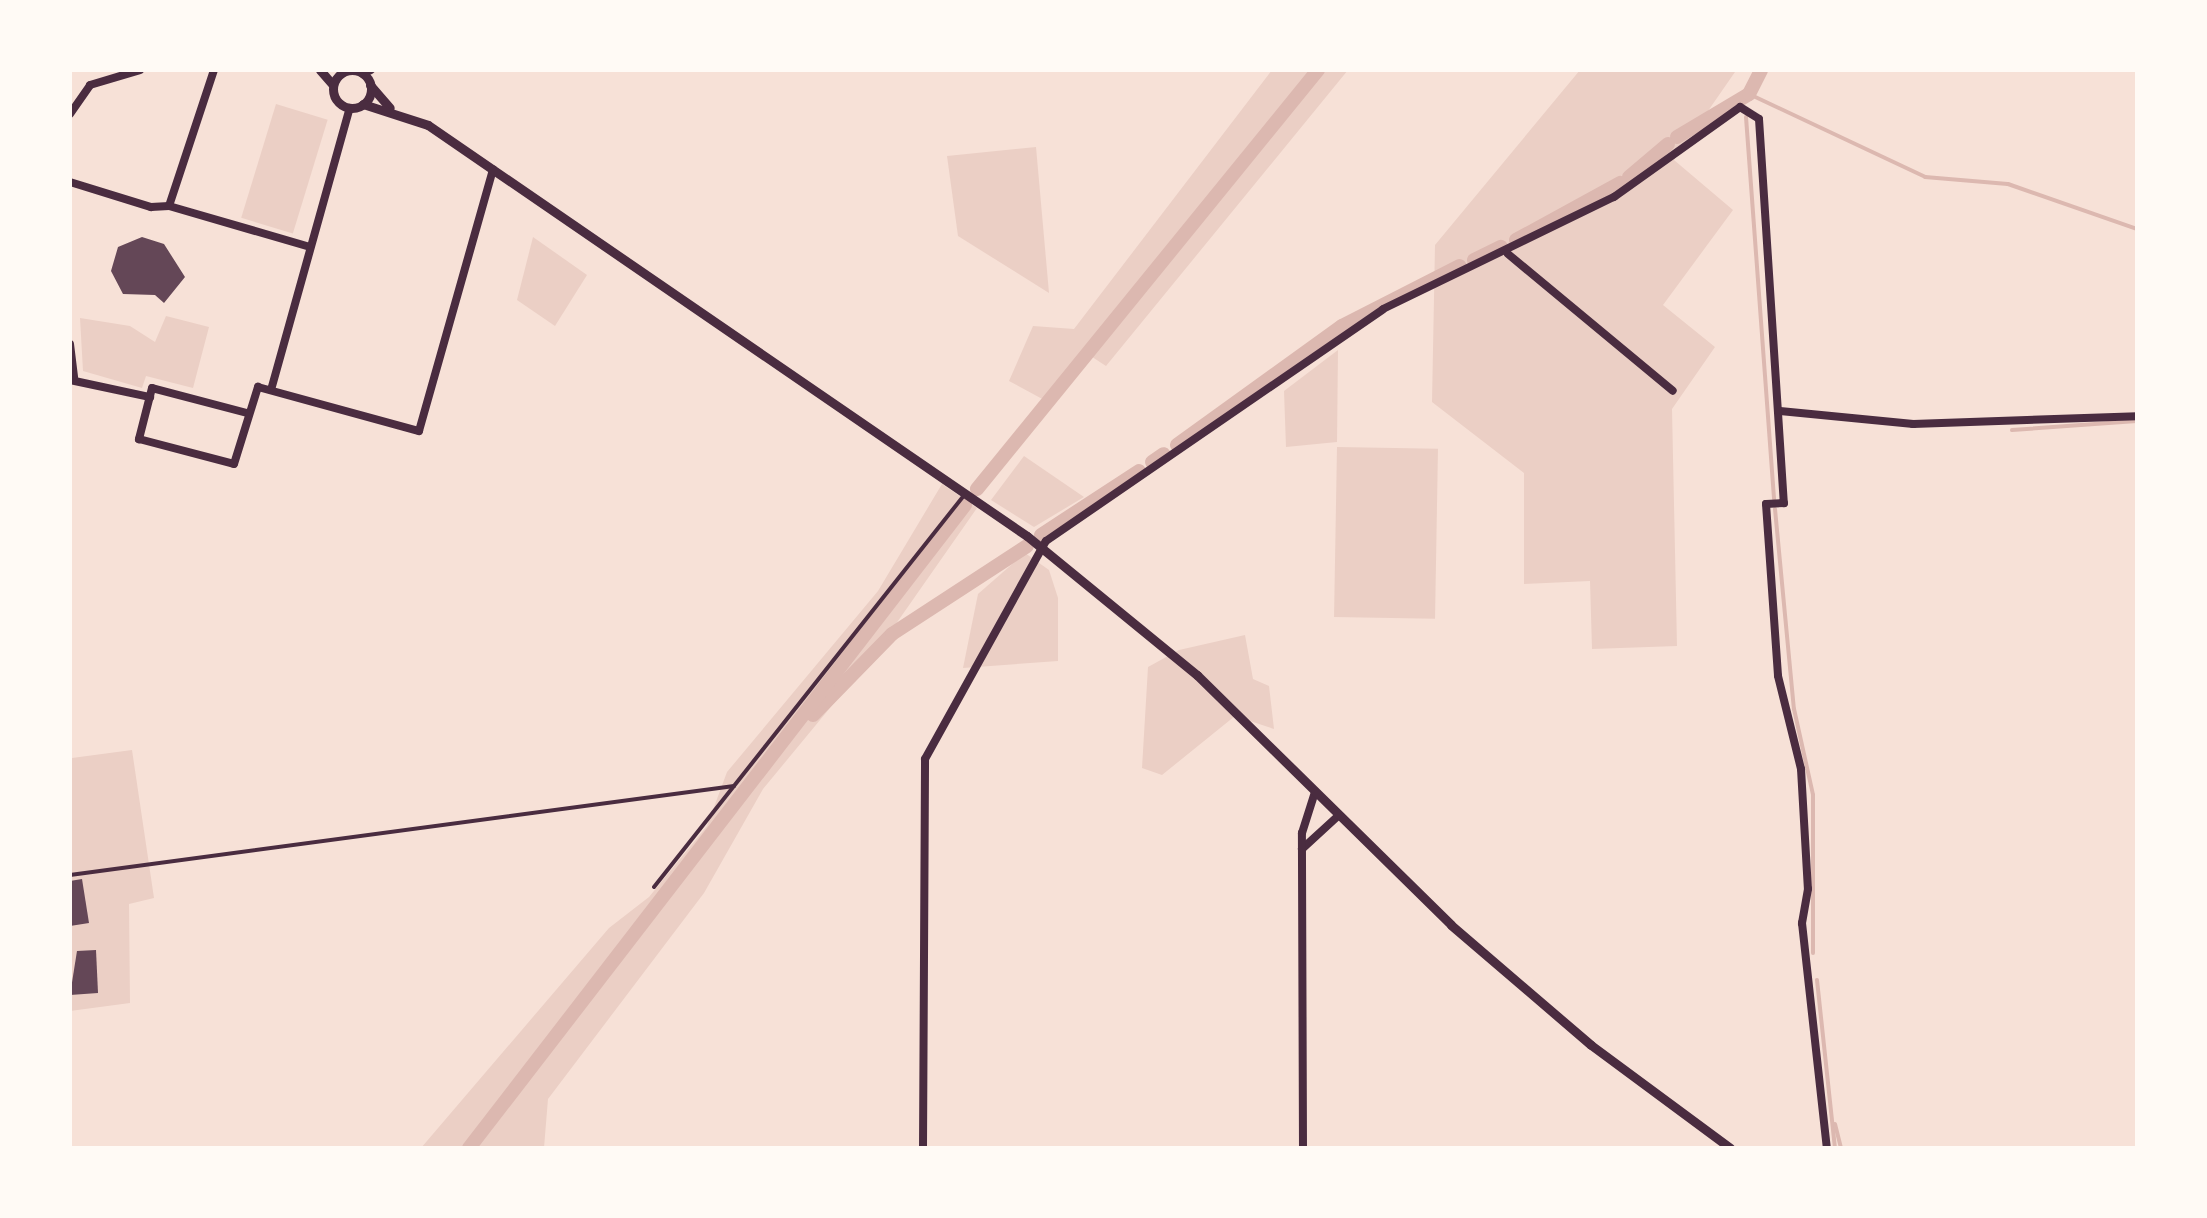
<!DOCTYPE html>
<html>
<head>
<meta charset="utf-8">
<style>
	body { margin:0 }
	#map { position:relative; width:2207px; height:1218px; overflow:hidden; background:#f7e1d7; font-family:"Source Sans 3",sans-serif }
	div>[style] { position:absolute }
	.green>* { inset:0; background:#ebcfc5; transform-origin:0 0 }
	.stream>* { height:4px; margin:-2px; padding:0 2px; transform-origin:2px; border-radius:2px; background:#dcb8b0 }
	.canal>* { height:14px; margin:-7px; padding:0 7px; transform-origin:7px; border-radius:7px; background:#dcb8b0 }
	.building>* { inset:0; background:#644757 }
	.service>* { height:4px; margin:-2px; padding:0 2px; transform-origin:2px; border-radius:2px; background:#4a2c40 }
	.minor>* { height:8px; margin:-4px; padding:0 4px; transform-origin:4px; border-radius:4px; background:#4a2c40 }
	.tertiary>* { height:9px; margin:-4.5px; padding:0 4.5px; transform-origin:4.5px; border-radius:4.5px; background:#4a2c40 }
	.tertiary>.ring { margin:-4.5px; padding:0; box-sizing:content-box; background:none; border:9px solid #4a2c40; border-radius:50% }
	span { translate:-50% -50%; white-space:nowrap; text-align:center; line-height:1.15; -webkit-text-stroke:8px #fffaf5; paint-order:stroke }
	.frame { position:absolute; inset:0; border:72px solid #fffaf5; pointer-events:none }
</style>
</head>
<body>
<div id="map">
	<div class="green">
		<div style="clip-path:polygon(1272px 70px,1348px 70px,1106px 366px,1083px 351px,1046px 401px,1009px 381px,1033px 326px,1074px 329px)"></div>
		<div style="clip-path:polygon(1580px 70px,1735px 72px,1674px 160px,1733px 210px,1663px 305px,1715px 347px,1672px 409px,1677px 646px,1592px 649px,1590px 581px,1524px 584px,1524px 473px,1432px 402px,1435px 245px)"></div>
		<div style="left:276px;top:104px;width:54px;height:119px;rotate:17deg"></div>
		<div style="clip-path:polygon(1036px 147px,1049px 293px,958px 236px,947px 156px)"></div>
		<div style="clip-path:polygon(533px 237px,587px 275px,555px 326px,517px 300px)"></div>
		<div style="clip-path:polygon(166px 316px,209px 327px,193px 388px,146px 376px,142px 388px,83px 371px,80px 318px,130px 326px,155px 342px)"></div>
		<div style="clip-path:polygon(1338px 350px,1337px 442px,1286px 447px,1284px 391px)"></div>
		<div style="left:1337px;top:447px;width:101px;height:170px;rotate:1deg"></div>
		<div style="clip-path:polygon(1024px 456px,1084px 497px,1034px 527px,991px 500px)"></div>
		<div style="clip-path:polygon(942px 484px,977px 508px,877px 651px,763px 789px,704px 893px,548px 1099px,544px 1148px,421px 1148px,609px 928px,649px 897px,707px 826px,727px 772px,878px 591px)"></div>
		<div style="clip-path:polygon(1025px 553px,1049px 570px,1058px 598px,1058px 661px,963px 668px,978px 594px)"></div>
		<div style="clip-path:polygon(1245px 635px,1253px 679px,1269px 686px,1274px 729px,1235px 716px,1162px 775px,1142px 768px,1148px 667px,1179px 650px)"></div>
		<div style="clip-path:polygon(70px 745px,72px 758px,132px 750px,154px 898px,129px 904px,130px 1003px,70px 1011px)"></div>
	</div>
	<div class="stream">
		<div style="left:1749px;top:94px;width:195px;rotate:25.2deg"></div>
		<div style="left:1925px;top:177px;width:83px;rotate:4.8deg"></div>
		<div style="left:2008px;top:184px;width:137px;rotate:19.2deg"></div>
		<div style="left:1746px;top:117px;width:383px;rotate:85.8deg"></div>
		<div style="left:2012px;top:430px;width:125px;rotate:-4.1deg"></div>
		<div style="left:1775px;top:509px;width:201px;rotate:84.6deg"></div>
		<div style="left:1794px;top:709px;width:88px;rotate:77.5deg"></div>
		<div style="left:1813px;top:795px;width:158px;rotate:90deg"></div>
		<div style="left:1817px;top:980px;width:169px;rotate:83.9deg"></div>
		<div style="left:1835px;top:1124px;width:25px;rotate:76deg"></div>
	</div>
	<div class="canal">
		<div style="left:1677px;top:137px;width:84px;rotate:-30.8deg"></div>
		<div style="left:1749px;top:94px;width:27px;rotate:-63deg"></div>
		<div style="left:1629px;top:177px;width:51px;rotate:-40.2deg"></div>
		<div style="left:1516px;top:240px;width:119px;rotate:-28.7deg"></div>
		<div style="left:1474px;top:260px;width:30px;rotate:-26deg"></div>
		<div style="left:1177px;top:445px;width:203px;rotate:-35.8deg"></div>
		<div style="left:1342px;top:326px;width:132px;rotate:-27deg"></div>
		<div style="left:1152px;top:462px;width:14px;rotate:-34deg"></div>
		<div style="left:977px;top:489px;width:540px;rotate:-50.86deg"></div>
		<div style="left:1041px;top:535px;width:117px;rotate:-33.1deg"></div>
		<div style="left:813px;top:715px;width:113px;rotate:-45.7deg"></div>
		<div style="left:892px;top:634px;width:161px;rotate:-33.1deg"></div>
		<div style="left:469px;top:1148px;width:812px;rotate:-52.35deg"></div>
	</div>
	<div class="building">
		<div style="clip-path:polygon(142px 237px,164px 244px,185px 277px,164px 303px,155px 295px,123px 294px,111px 271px,118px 247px)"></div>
		<div style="clip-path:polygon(82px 879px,89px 923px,70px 926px,70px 881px)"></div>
		<div style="clip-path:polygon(96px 950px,98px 993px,70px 995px,77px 951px)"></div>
	</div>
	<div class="service">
		<div style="left:70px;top:875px;width:670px;rotate:-7.63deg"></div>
		<div style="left:654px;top:887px;width:501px;rotate:-51.64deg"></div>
	</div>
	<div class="minor">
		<div style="left:363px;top:74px;width:9px;rotate:-27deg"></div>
		<div style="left:70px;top:114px;width:35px;rotate:-55deg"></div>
		<div style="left:90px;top:85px;width:52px;rotate:-16.7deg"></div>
		<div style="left:70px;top:182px;width:85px;rotate:17.2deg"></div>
		<div style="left:151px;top:207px;width:18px;rotate:-3deg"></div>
		<div style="left:169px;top:206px;width:143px;rotate:-71.7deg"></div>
		<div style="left:169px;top:206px;width:147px;rotate:16.2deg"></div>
		<div style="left:1508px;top:254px;width:214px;rotate:39.7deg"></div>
		<div style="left:70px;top:344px;width:34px;rotate:83deg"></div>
		<div style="left:70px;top:380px;width:82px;rotate:12deg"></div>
		<div style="left:271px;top:390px;width:293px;rotate:-74.4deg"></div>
		<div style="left:1780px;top:411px;width:134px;rotate:5.6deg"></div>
		<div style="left:1913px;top:424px;width:224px;rotate:-2deg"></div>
		<div style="left:247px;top:413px;width:98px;rotate:-165.3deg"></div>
		<div style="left:152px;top:388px;width:53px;rotate:104.3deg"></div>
		<div style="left:139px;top:439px;width:98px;rotate:14.7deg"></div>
		<div style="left:234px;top:464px;width:81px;rotate:-72.7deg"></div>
		<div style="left:258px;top:387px;width:167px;rotate:15.3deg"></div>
		<div style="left:419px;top:431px;width:272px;rotate:-74.2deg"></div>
		<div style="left:1302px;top:849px;width:49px;rotate:-42.5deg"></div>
		<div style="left:923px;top:1148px;width:389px;rotate:-89.7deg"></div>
		<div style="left:925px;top:759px;width:249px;rotate:-61deg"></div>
		<div style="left:1046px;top:541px;width:409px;rotate:-34.5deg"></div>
		<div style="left:1383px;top:309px;width:257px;rotate:-25.9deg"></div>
		<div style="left:1614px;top:197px;width:155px;rotate:-35.5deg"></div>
		<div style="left:1740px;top:107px;width:22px;rotate:32deg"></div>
		<div style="left:1759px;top:119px;width:385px;rotate:86.3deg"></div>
		<div style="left:1784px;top:503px;width:18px;rotate:177deg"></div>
		<div style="left:1766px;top:504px;width:172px;rotate:86deg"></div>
		<div style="left:1778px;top:676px;width:96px;rotate:76.1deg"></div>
		<div style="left:1801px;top:769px;width:120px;rotate:86.7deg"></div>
		<div style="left:1808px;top:889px;width:35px;rotate:100deg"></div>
		<div style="left:1802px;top:923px;width:226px;rotate:83.7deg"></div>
		<div style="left:1303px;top:1148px;width:315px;rotate:-90.2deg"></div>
		<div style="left:1302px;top:833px;width:43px;rotate:-72.4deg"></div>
	</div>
	<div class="tertiary">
		<div style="left:320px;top:70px;width:20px;rotate:49deg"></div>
		<div class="ring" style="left:333px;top:70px;width:29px;height:29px"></div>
		<div style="left:370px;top:85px;width:30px;rotate:49deg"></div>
		<div style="left:363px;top:104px;width:68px;rotate:17.9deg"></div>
		<div style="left:428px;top:125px;width:726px;rotate:34.46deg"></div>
		<div style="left:1027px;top:536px;width:220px;rotate:39.3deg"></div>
		<div style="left:1197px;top:675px;width:356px;rotate:44.5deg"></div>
		<div style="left:1451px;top:925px;width:184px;rotate:40.6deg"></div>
		<div style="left:1591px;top:1045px;width:173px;rotate:36.5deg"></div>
	</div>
	<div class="frame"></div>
</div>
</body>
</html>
